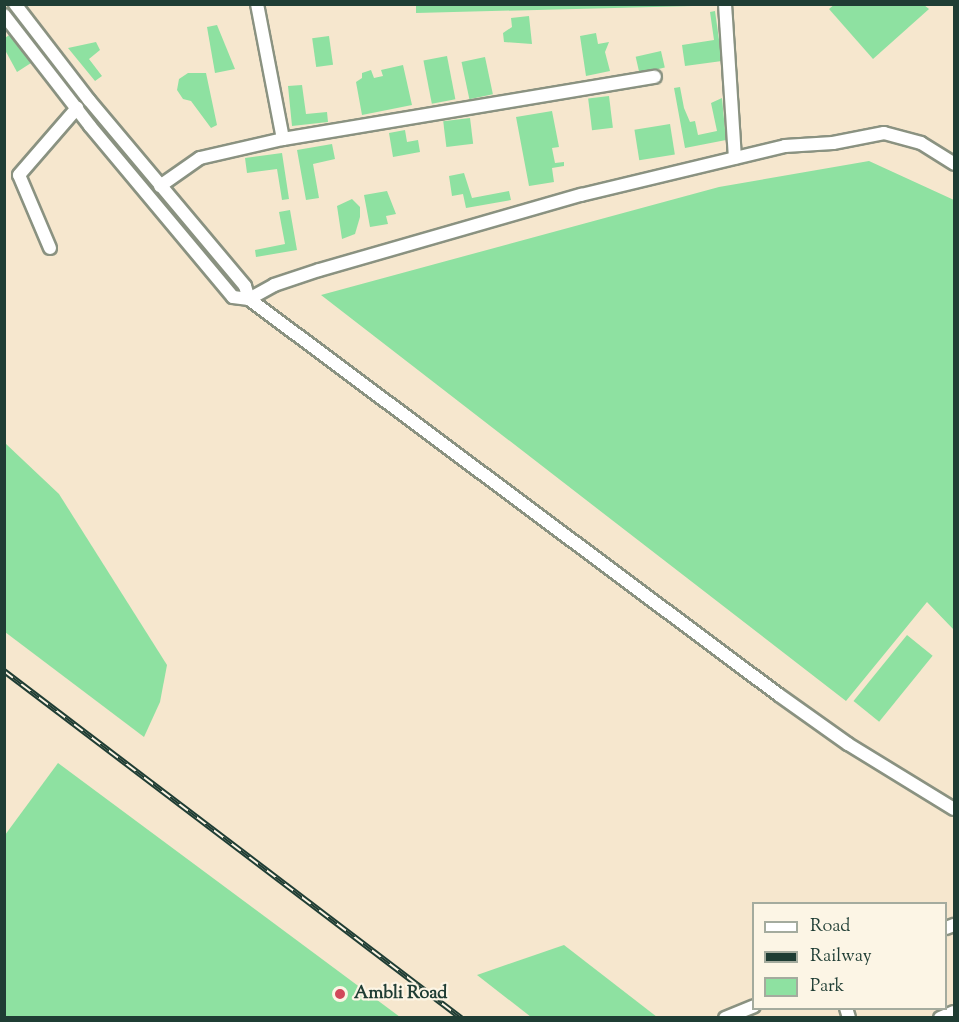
<!DOCTYPE html>
<html>
<head>
<meta charset="utf-8">
<style>
	body { margin:0 }
	#map { position:relative; width:959px; height:1022px; overflow:hidden; background:#f6e7ce; font-family:"Sorts Mill Goudy",serif }
	div>[style] { position:absolute }
	.green>* { inset:0; background:#8ee1a1; transform-origin:0 0 }
	.roads { filter:drop-shadow(2px 0 #8a9281) drop-shadow(-2px 0 #8a9281) drop-shadow(0 2px #8a9281) drop-shadow(0 -2px #8a9281) }
	.minor>* { height:12px; margin:-6px; padding:0 6px; transform-origin:6px; border-radius:6px; background:#fff }
	.rail>* { height:6px; margin-top:-3px; transform-origin:0; background:repeating-linear-gradient(90deg,#fcf5e5 0 11px,#1f3d34 0 22px); box-sizing:border-box; border-block:2px solid #1f3d34 }
	.dots>* { width:16px; height:16px; translate:-50% -50%; box-sizing:border-box; border:3px solid #fcf5e5; border-radius:50% }
	span { translate:-50% -50%; white-space:nowrap; text-align:center; line-height:1.15; -webkit-text-stroke:4.5px #fcf5e5; paint-order:stroke }
	.poi-label { font-size:18px; color:#1f3d34; font-weight:700 }
	.left { translate:0 -50%; text-align:left }
	.frame { position:absolute; inset:0; border:6px solid #1f3d34; pointer-events:none }
	.legend { position:absolute; left:752px; top:902px; width:195px; height:108px; box-sizing:border-box; background:#fcf5e5; border:2px solid #a4ab9e; margin:0; padding:8px 10px; list-style:none; font-size:18px; color:#1f3d34 }
	.legend li { display:flex; align-items:center; gap:12px; height:30px }
	.legend b { width:30px; border:2px solid #a4ab9e }
</style>
</head>
<body>
<div id="map">
	<div class="green">
		<div style="clip-path:polygon(416px 4px,731px 4px,731px 5px,416px 13px)"></div>
		<div style="clip-path:polygon(835px 4px,924px 5px,929px 9px,873px 59px,829px 9px)"></div>
		<div style="clip-path:polygon(715px 11px,722px 61px,685px 66px,682px 45px,714px 40px,710px 12px)"></div>
		<div style="clip-path:polygon(529px 16px,532px 44px,504px 42px,503px 33px,512px 27px,511px 18px)"></div>
		<div style="clip-path:polygon(217px 25px,235px 69px,215px 73px,207px 27px)"></div>
		<div style="clip-path:polygon(12px 33px,31px 63px,17px 72px,5px 50px,5px 38px)"></div>
		<div style="clip-path:polygon(596px 33px,598px 44px,609px 42px,605px 52px,610px 71px,586px 76px,580px 36px)"></div>
		<div style="left:329px;top:36px;width:29px;height:17px;rotate:82deg"></div>
		<div style="clip-path:polygon(96px 42px,100px 50px,89px 59px,102px 76px,95px 81px,68px 48px)"></div>
		<div style="left:661px;top:51px;width:17px;height:26px;rotate:77deg"></div>
		<div style="left:447px;top:56px;width:44px;height:24px;rotate:79deg"></div>
		<div style="left:485px;top:57px;width:38px;height:24px;rotate:78deg"></div>
		<div style="clip-path:polygon(403px 65px,412px 105px,362px 115px,356px 82px,362px 78px,362px 73px,371px 70px,374px 78px,383px 76px,381px 70px)"></div>
		<div style="clip-path:polygon(188px 73px,206px 73px,217px 125px,211px 128px,191px 101px,183px 99px,177px 90px,179px 79px)"></div>
		<div style="clip-path:polygon(302px 85px,306px 114px,327px 112px,328px 122px,292px 126px,288px 86px)"></div>
		<div style="clip-path:polygon(680px 87px,684px 108px,690px 122px,695px 121px,698px 135px,717px 131px,711px 103px,722px 98px,726px 140px,685px 148px,674px 88px)"></div>
		<div style="left:609px;top:96px;width:32px;height:21px;rotate:83deg"></div>
		<div style="clip-path:polygon(552px 111px,559px 147px,552px 148px,555px 163px,564px 162px,564px 166px,552px 168px,554px 182px,529px 186px,516px 117px)"></div>
		<div style="left:470px;top:118px;width:26px;height:27px;rotate:83deg"></div>
		<div style="left:670px;top:124px;width:31px;height:36px;rotate:81deg"></div>
		<div style="clip-path:polygon(405px 130px,407px 142px,418px 140px,420px 152px,393px 157px,389px 133px)"></div>
		<div style="clip-path:polygon(332px 144px,335px 159px,313px 164px,319px 198px,306px 200px,297px 150px)"></div>
		<div style="clip-path:polygon(282px 153px,289px 199px,282px 200px,277px 169px,247px 173px,245px 158px)"></div>
		<div style="clip-path:polygon(869px 161px,954px 200px,954px 630px,927px 602px,846px 701px,321px 295px,719px 187px)"></div>
		<div style="clip-path:polygon(464px 173px,472px 198px,509px 191px,511px 200px,466px 208px,463px 194px,452px 196px,449px 176px)"></div>
		<div style="clip-path:polygon(387px 191px,396px 214px,386px 216px,388px 224px,370px 227px,364px 195px)"></div>
		<div style="clip-path:polygon(352px 199px,360px 207px,360px 217px,355px 234px,342px 239px,337px 206px)"></div>
		<div style="clip-path:polygon(290px 210px,297px 250px,256px 257px,255px 250px,285px 244px,279px 212px)"></div>
		<div style="clip-path:polygon(5px 443px,59px 494px,167px 665px,160px 702px,144px 737px,5px 632px)"></div>
		<div style="left:907px;top:635px;width:33px;height:85px;rotate:39deg"></div>
		<div style="clip-path:polygon(58px 763px,400px 1017px,5px 1017px,5px 835px)"></div>
		<div style="clip-path:polygon(564px 945px,657px 1017px,531px 1017px,477px 975px)"></div>
	</div>
	<div class="roads">
		<div class="minor">
			<div style="left:15px;top:4px;width:121px;rotate:52.4deg"></div>
			<div style="left:89px;top:100px;width:243px;rotate:50deg"></div>
			<div style="left:245px;top:286px;width:14px;rotate:73deg"></div>
			<div style="left:249px;top:299px;width:662px;rotate:36.77deg"></div>
			<div style="left:779px;top:695px;width:85px;rotate:35.4deg"></div>
			<div style="left:848px;top:744px;width:124px;rotate:31.5deg"></div>
			<div style="left:725px;top:4px;width:154px;rotate:86.3deg"></div>
			<div style="left:4px;top:15px;width:140px;rotate:52.2deg"></div>
			<div style="left:90px;top:126px;width:223px;rotate:50.1deg"></div>
			<div style="left:233px;top:297px;width:16px;rotate:7deg"></div>
			<div style="left:249px;top:299px;width:29px;rotate:-29deg"></div>
			<div style="left:274px;top:285px;width:47px;rotate:-18.4deg"></div>
			<div style="left:319px;top:270px;width:273px;rotate:-16deg"></div>
			<div style="left:581px;top:195px;width:210px;rotate:-13.5deg"></div>
			<div style="left:785px;top:146px;width:48px;rotate:-3.6deg"></div>
			<div style="left:833px;top:143px;width:52px;rotate:-11.1deg"></div>
			<div style="left:884px;top:133px;width:38px;rotate:15deg"></div>
			<div style="left:921px;top:143px;width:39px;rotate:32deg"></div>
			<div style="left:283px;top:139px;width:377px;rotate:-9.5deg"></div>
			<div style="left:160px;top:186px;width:49px;rotate:-35deg"></div>
			<div style="left:200px;top:158px;width:85px;rotate:-12.9deg"></div>
			<div style="left:283px;top:139px;width:137px;rotate:-100.9deg"></div>
			<div style="left:50px;top:248px;width:79px;rotate:-113deg"></div>
			<div style="left:19px;top:175px;width:89px;rotate:-49.1deg"></div>
			<div style="left:946px;top:928px;width:9px;rotate:-21deg"></div>
			<div style="left:846px;top:1008px;width:10px;rotate:73deg"></div>
			<div style="left:725px;top:1018px;width:31px;rotate:-22deg"></div>
			<div style="left:940px;top:1018px;width:15px;rotate:-23deg"></div>
		</div>
	</div>
	<div class="rail">
		<div style="left:4px;top:671px;width:574px;rotate:37.21deg"></div>
	</div>
	<div class="dots">
		<div style="left:340px;top:994px;background:#d1495b"></div>
	</div>
	<div class="poi-label">
		<span class="left" style="left:354px;top:994px">Ambli Road</span>
	</div>
	<div class="frame"></div>
	<ul class="legend">
	<li><b style="height:8px;background:#fff"></b>Road</li>
	<li><b style="height:8px;background:#1f3d34"></b>Railway</li>
	<li><b style="height:16px;background:#8ee1a1"></b>Park</li>
	</ul>
</div>
</body>
</html>
